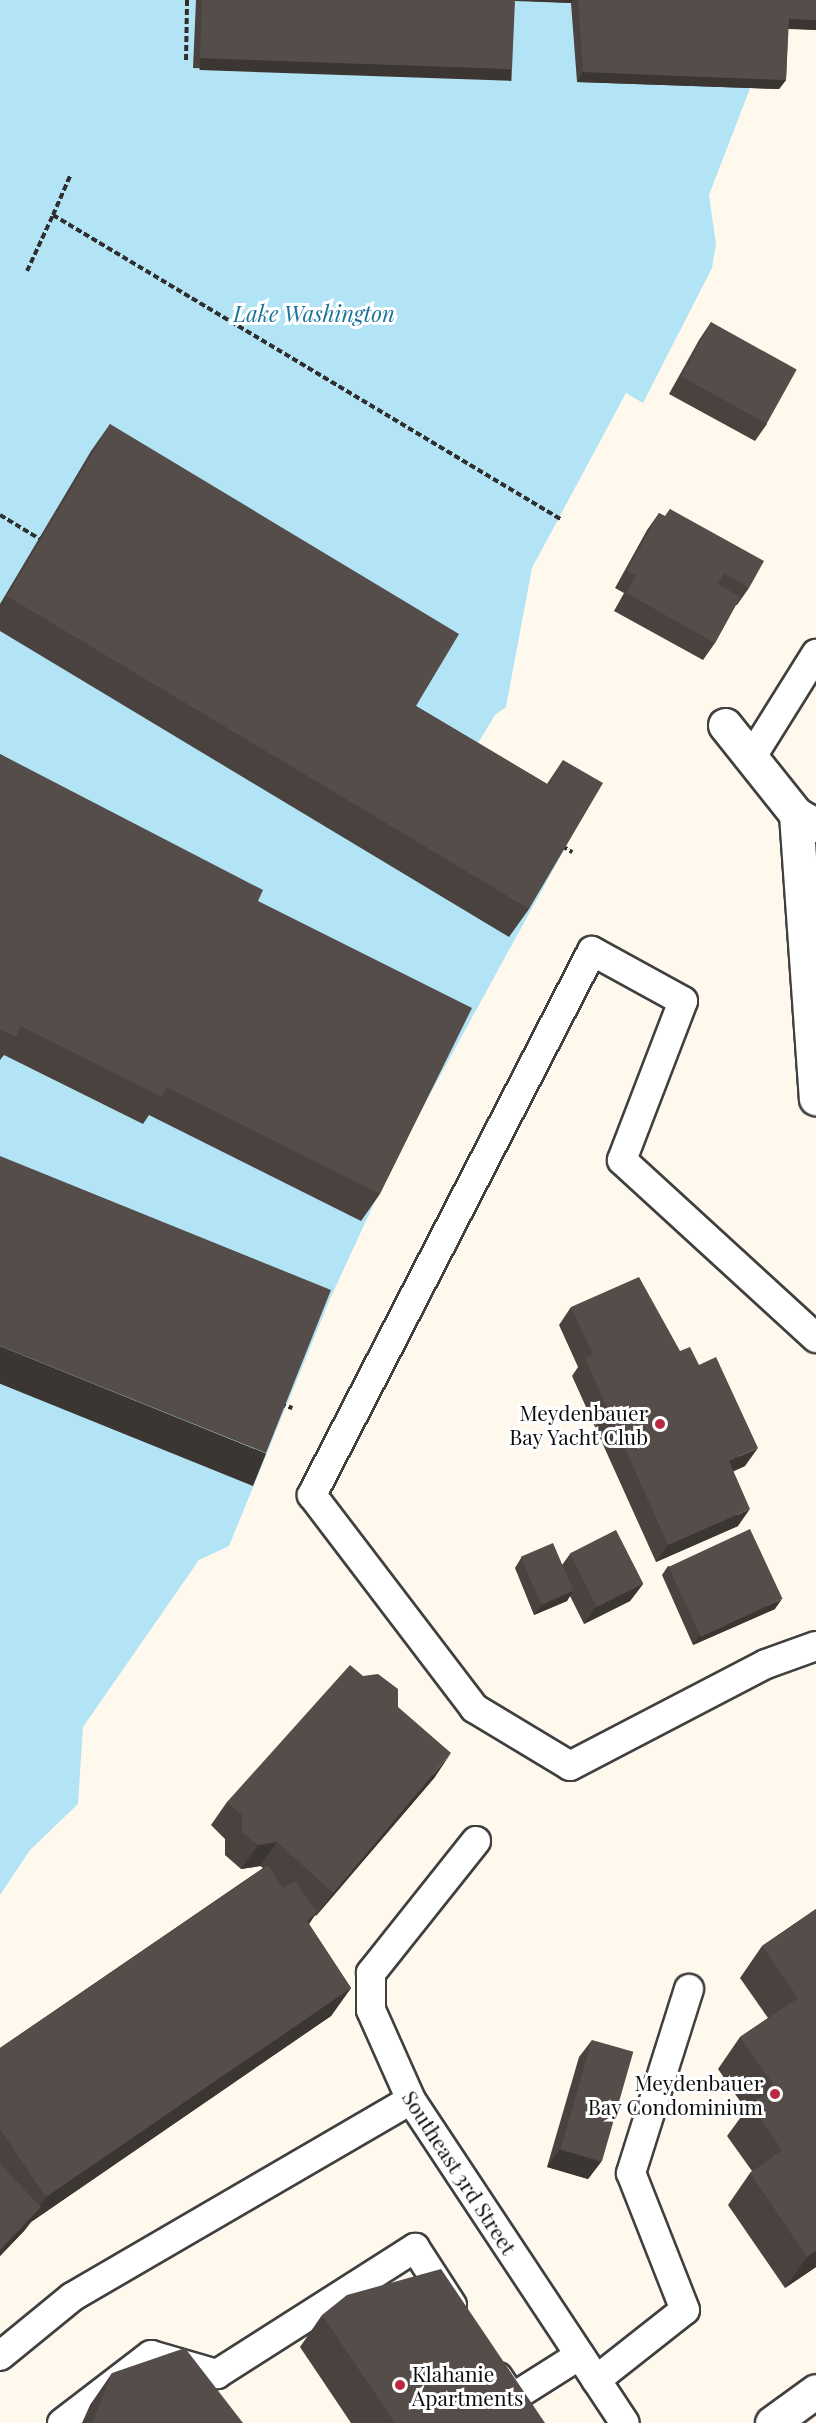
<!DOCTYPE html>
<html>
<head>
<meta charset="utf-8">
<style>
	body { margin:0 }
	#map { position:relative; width:816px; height:2423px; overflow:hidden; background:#fff9ed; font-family:"Playfair Display",serif }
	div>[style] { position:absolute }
	.water>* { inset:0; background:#b3e4f5 }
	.path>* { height:4px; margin-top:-2px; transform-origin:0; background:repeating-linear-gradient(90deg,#2f2f2f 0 6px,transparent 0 9px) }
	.roads { filter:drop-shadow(2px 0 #404040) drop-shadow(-2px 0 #404040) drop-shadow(0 2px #404040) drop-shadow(0 -2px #404040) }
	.service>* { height:28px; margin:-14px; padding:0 14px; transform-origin:14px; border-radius:14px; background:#fff }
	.minor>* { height:33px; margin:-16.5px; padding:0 16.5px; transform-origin:16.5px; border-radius:16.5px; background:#fff }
	.tertiary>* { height:33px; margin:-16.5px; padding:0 16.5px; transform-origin:16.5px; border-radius:16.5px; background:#fff }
	.wall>* { inset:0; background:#49423f }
	.shaded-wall>* { inset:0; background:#3c3633; transform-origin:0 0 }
	.building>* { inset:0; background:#554d49; transform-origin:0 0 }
	.dots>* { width:16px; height:16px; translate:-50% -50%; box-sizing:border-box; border:3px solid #fff; border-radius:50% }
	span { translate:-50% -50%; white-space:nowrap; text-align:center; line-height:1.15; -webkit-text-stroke:6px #fff; paint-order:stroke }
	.poi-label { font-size:21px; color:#0d0d0d }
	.right { translate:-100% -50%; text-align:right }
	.left { translate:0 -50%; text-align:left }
	.street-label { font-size:21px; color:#0d0d0d }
	.water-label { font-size:22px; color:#19739c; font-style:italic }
</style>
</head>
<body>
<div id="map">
	<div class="water">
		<div style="clip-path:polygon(0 0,784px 0,709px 195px,716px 244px,712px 268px,643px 403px,626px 393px,532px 568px,506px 707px,495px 715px,466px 763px,576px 828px,395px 1158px,330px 1299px,229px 1546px,199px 1560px,83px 1727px,78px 1804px,30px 1850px,0 1895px)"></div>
	</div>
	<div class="path">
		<div style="left:186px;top:60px;width:60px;rotate:-89deg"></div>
		<div style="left:53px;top:215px;width:43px;rotate:-66.4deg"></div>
		<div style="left:27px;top:271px;width:62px;rotate:-65.1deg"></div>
		<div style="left:53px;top:215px;width:593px;rotate:30.93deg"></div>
		<div style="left:0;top:515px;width:50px;rotate:31.2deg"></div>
		<div style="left:562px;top:846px;width:12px;rotate:31deg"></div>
		<div style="left:280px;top:1404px;width:13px;rotate:18deg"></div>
	</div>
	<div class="roads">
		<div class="service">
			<div style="left:751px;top:758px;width:123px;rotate:-58deg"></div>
			<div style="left:816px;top:1338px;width:263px;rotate:-137.5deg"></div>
			<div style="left:622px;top:1160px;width:170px;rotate:-69deg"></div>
			<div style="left:683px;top:1001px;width:104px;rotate:-151.2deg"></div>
			<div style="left:592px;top:951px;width:612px;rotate:117.24deg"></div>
			<div style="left:312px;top:1495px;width:268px;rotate:52.7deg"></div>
			<div style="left:474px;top:1708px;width:112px;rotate:31.1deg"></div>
			<div style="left:570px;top:1766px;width:221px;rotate:-27.5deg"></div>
			<div style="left:766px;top:1664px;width:53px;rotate:-19.8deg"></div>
			<div style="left:476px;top:1841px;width:169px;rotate:128.5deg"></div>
			<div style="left:371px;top:1973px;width:37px;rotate:90deg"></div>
			<div style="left:371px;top:2010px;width:98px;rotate:66deg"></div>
			<div style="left:411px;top:2100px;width:387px;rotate:56.5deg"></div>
			<div style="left:0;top:2356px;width:93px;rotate:-39.3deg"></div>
			<div style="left:72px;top:2297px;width:392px;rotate:-30.2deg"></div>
			<div style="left:498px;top:2377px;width:25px;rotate:56deg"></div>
			<div style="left:512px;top:2398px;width:80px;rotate:-32.3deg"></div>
			<div style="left:596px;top:2380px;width:113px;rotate:-38.2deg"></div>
			<div style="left:685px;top:2310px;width:147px;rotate:-111.5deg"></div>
			<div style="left:631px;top:2173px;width:193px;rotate:-72.5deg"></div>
			<div style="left:62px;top:2423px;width:112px;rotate:-37.4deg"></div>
			<div style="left:151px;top:2355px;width:69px;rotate:16.1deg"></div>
			<div style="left:217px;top:2374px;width:235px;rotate:-32.5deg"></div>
			<div style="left:415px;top:2248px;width:68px;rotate:57deg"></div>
		</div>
		<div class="minor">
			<div style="left:725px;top:725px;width:114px;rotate:51.4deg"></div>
			<div style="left:796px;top:814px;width:22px;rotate:30deg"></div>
			<div style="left:796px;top:814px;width:285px;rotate:86deg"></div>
		</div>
		<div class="tertiary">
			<div style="left:772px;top:2423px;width:54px;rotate:-36deg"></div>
		</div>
	</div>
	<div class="wall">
		<div style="clip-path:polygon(196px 0,816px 0,816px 30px,788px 29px,786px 80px,779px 89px,577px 82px,571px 3px,514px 1px,505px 78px,193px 68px)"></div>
		<div style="clip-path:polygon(711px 322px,767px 424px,755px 441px,669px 394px,699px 340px)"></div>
		<div style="clip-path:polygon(110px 424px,416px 706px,547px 784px,563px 760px,529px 909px,509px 937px,0 631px,0 604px,91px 451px)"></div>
		<div style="clip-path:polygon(670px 509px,749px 588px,737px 605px,736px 605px,715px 643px,703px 660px,614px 611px,624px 593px,615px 588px,647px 530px,659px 513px,665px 516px)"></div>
		<div style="clip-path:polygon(0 754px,258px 901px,380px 1194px,361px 1221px,149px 1115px,143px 1124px,4px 1055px,0 1060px)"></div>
		<div style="clip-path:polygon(571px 1307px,680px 1351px,745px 1466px,733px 1471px,738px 1526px,656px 1562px,572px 1376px,578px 1367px,559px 1325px)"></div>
		<div style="clip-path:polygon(570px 1554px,643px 1584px,630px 1601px,584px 1624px,570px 1596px,567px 1601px,534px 1615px,515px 1568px,521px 1558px,562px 1565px)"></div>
		<div style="clip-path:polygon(668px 1566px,775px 1609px,693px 1645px,662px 1575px)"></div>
		<div style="clip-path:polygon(398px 1707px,435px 1777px,316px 1916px,315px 1915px,309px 1924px,351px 1988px,331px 2016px,31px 2222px,24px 2231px,0 2256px,0 2048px,263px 1868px,260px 1866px,241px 1869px,225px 1855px,225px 1839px,211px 1825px,227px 1802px)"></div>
		<div style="clip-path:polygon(816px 1909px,816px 2267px,785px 2288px,728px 2205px,750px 2173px,752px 2171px,727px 2136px,746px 2110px,718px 2069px,740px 2037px,768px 2018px,740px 1978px,762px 1946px)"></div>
		<div style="clip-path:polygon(592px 2040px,601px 2162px,588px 2179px,547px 2167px,579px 2057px)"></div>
		<div style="clip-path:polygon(322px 2315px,545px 2423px,351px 2423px,300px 2347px)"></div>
		<div style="clip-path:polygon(112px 2373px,243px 2423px,82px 2423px,90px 2405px)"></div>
	</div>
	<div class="shaded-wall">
		<div style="clip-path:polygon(508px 0,573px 0,571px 3px)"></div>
		<div style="clip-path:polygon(789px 19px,816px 20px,816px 30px,782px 28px)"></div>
		<div style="left:200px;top:58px;width:312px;height:12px;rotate:2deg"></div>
		<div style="clip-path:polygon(583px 72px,786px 80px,779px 89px,577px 82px)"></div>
		<div style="left:0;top:1346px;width:287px;height:35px;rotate:22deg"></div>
		<div style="clip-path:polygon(758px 1448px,745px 1466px,717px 1479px,729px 1461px)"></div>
		<div style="clip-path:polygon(750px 1509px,738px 1526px,656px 1562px,668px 1545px)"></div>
		<div style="clip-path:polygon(643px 1584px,630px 1601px,584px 1624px,596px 1607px)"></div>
		<div style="clip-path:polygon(573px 1591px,567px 1601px,534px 1615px,541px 1606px)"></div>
		<div style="clip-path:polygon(782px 1599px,775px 1609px,693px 1645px,699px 1636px)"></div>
		<div style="clip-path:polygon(451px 1753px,435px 1777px,316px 1916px,333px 1893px)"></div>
		<div style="clip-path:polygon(277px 1842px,260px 1866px,241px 1869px,258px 1845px)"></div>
		<div style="clip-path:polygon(317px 1912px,298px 1940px,307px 1921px)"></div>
		<div style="clip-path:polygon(351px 1988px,331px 2016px,31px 2222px,24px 2231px,0 2256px,0 2250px,34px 2214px,46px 2197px)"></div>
		<div style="clip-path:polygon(560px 2149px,601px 2162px,588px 2179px,547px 2167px)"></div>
		<div style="clip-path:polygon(816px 2251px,816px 2267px,785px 2288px,807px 2257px)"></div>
	</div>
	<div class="building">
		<div style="clip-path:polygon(202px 0,515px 0,512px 69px,200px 58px)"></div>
		<div style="clip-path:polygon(578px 0,816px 0,816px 20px,789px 19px,786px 80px,583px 72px)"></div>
		<div style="left:711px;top:322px;width:98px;height:62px;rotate:29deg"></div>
		<div style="clip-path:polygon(110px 424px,459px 634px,416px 706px,549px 785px,563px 760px,603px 783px,529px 909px,7px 596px)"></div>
		<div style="clip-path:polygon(670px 509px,764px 561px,749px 588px,724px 573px,718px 584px,740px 597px,715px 643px,626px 593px,636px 575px,627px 571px,659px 513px,665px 517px)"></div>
		<div style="clip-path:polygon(0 754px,263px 890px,258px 901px,472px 1008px,380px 1194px,167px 1087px,162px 1097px,21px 1026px,16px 1037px,0 1029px)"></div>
		<div style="clip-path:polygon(0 1156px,331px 1290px,266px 1453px,0 1346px)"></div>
		<div style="clip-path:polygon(639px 1277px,680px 1351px,690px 1347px,699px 1365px,716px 1357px,758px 1448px,729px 1461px,750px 1509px,668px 1545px,585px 1358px,593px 1355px,571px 1307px)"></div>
		<div style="left:750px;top:1529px;width:77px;height:90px;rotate:65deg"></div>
		<div style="left:616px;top:1530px;width:60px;height:52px;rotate:63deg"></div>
		<div style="left:553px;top:1543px;width:52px;height:35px;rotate:67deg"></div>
		<div style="clip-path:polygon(350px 1665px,363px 1676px,378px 1674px,398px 1689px,398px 1707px,451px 1753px,333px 1893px,277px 1842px,258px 1845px,242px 1832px,242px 1815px,227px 1802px)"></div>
		<div style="clip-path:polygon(268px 1865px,283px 1888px,295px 1881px,317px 1912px,307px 1921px,351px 1988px,46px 2197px,0 2129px,0 2048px)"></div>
		<div style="clip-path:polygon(816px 1909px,816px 2251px,807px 2257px,750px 2173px,782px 2150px,750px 2104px,775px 2087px,740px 2037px,798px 1998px,762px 1946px)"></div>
		<div style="left:592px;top:2040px;width:43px;height:114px;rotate:16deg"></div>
		<div style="clip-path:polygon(0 2164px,41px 2207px,0 2250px)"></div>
		<div style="clip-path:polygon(441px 2269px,545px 2423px,395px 2423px,322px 2315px,347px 2295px)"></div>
		<div style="clip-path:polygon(185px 2348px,243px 2423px,92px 2423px,112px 2373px)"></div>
	</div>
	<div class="dots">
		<div style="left:660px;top:1424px;background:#ba2841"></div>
		<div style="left:775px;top:2094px;background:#ba2841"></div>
		<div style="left:400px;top:2385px;background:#ba2841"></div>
	</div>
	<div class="poi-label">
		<span class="right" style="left:648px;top:1424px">Meydenbauer<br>Bay Yacht Club</span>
		<span class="right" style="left:763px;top:2094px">Meydenbauer<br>Bay Condominium</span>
		<span class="left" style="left:412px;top:2385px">Klahanie<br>Apartments</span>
	</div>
	<div class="street-label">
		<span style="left:460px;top:2172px;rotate:57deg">Southeast 3rd Street</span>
	</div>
	<div class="water-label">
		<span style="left:314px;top:314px">Lake Washington</span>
	</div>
</div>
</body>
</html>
